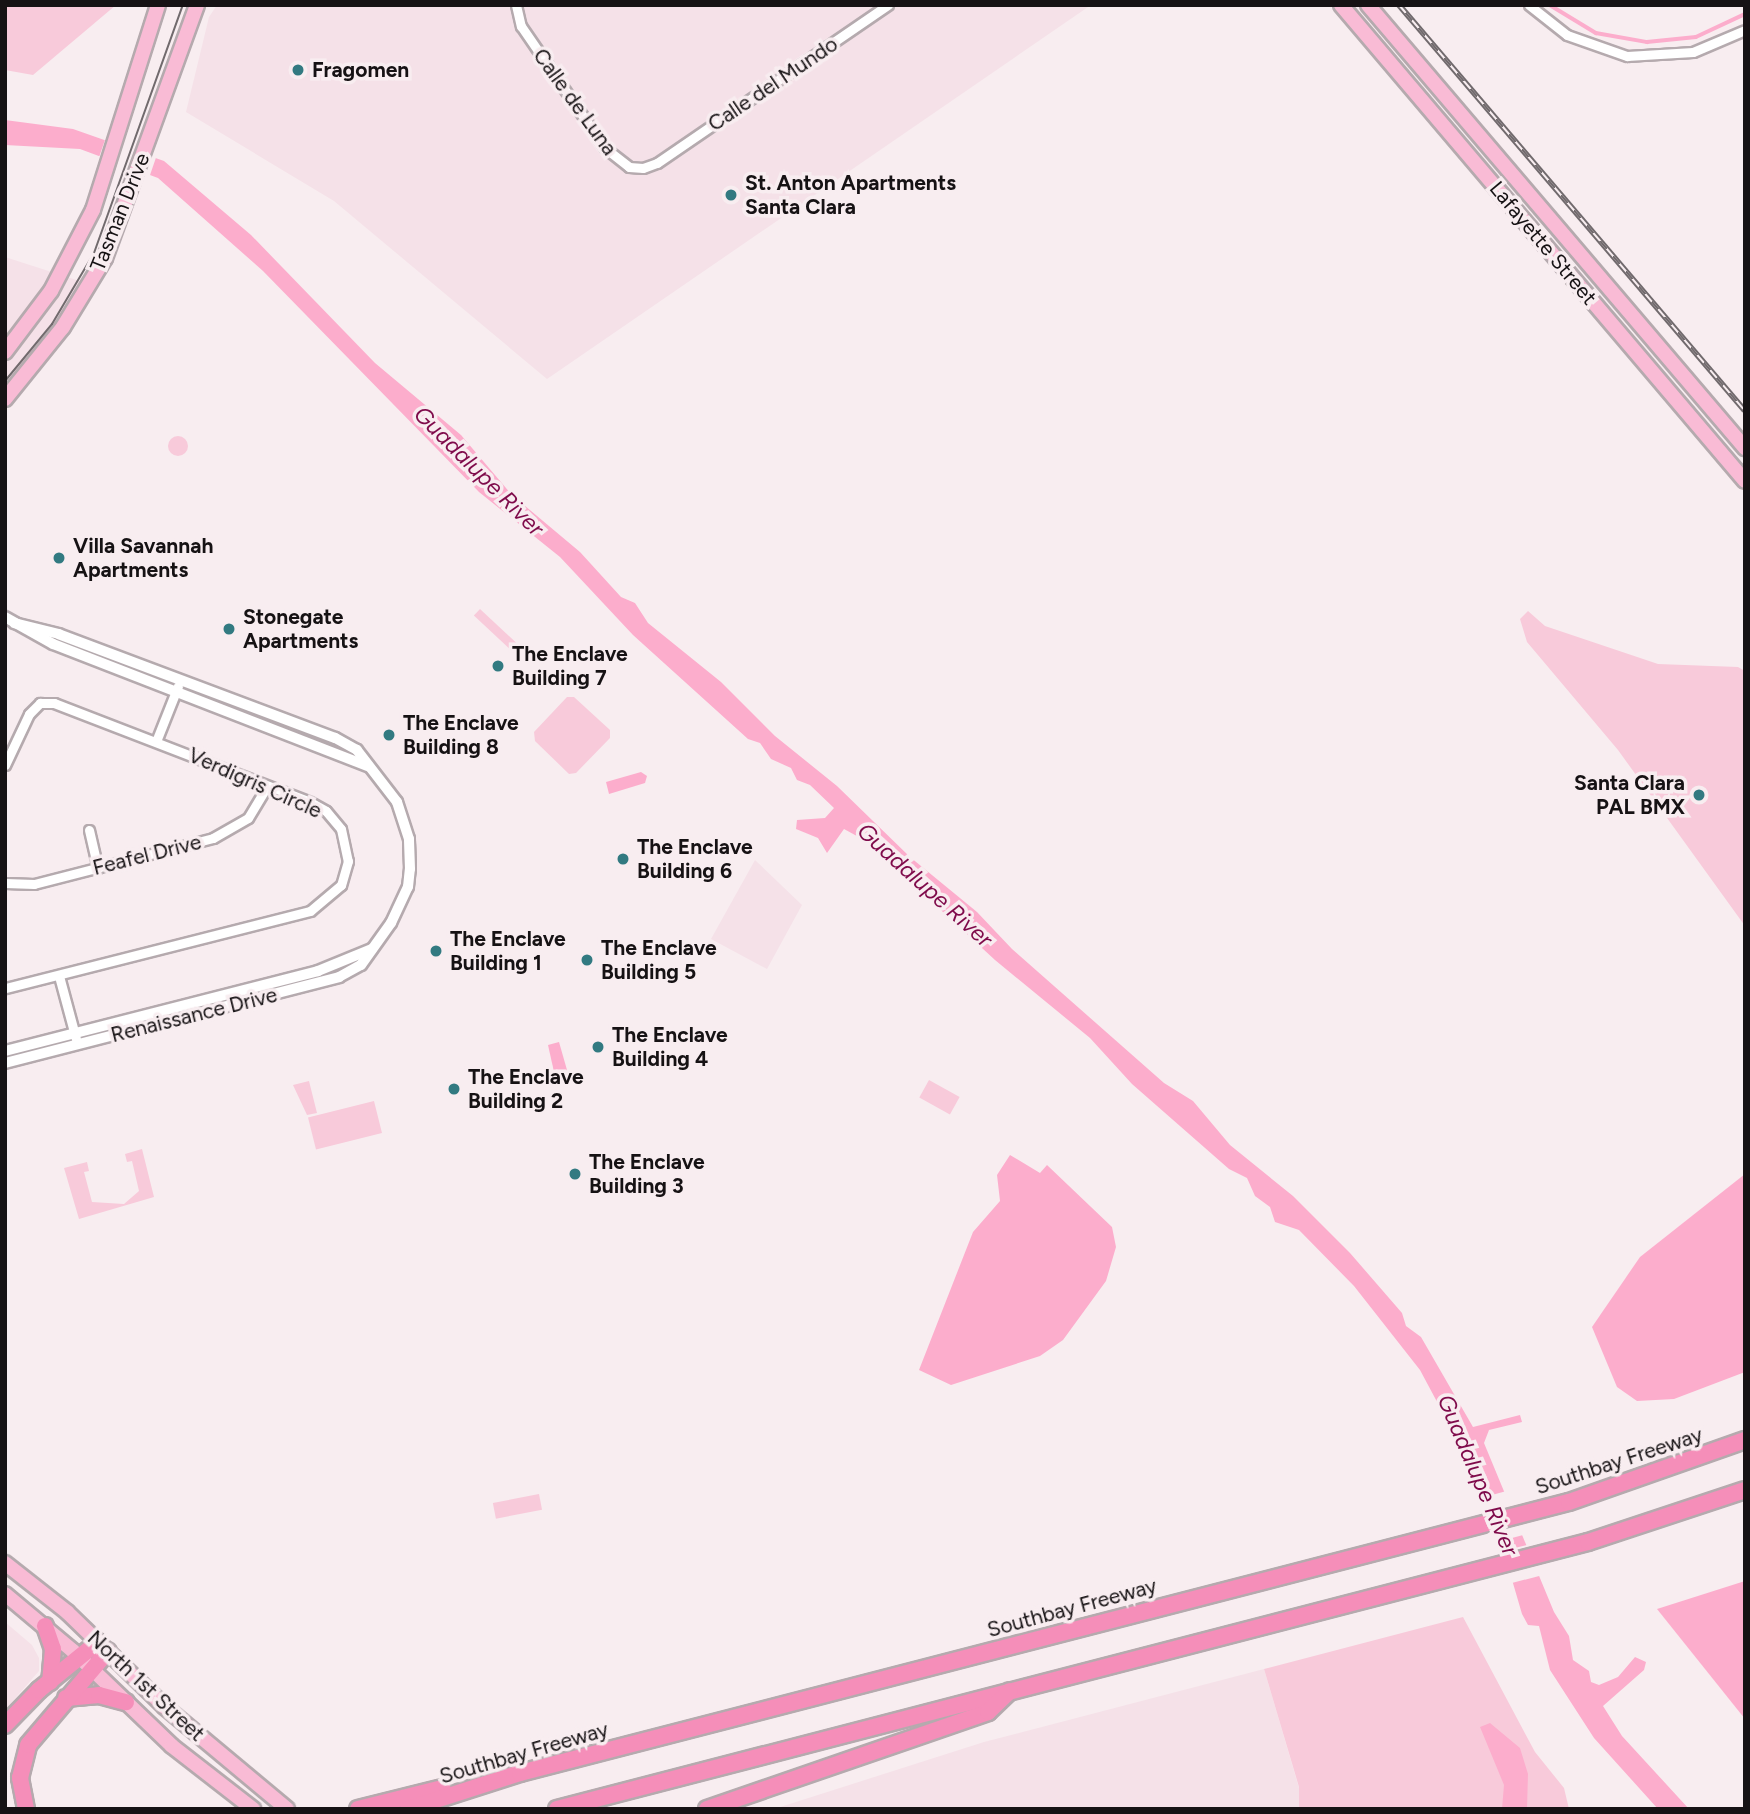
<!DOCTYPE html>
<html>
<head>
<meta charset="utf-8">
<style>
	body { margin:0 }
	#map { position:relative; width:1750px; height:1814px; overflow:hidden; background:#f8edf0; font-family:Figtree,sans-serif }
	div>[style] { position:absolute }
	.built>* { inset:0; background:#f5e1e8 }
	.green>* { inset:0; background:#f8cada; transform-origin:0 0 }
	.round { border-radius:50% }
	.water>* { inset:0; background:#fcadcc }
	.pier>* { inset:0; background:#f8edf0; transform-origin:0 0 }
	.stream>* { height:3.5px; margin:-1.75px; padding:0 1.75px; transform-origin:1.75px; border-radius:1.75px; background:#fcadcc }
	.roads { filter:drop-shadow(2px 0 #b5aaae) drop-shadow(-2px 0 #b5aaae) drop-shadow(0 2px #b5aaae) drop-shadow(0 -2px #b5aaae) }
	.minor>* { height:9px; margin:-4.5px; padding:0 4.5px; transform-origin:4.5px; border-radius:4.5px; background:#fff }
	.tertiary>* { height:10px; margin:-5px; padding:0 5px; transform-origin:5px; border-radius:5px; background:#fff }
	.primary>* { height:14px; margin:-7px; padding:0 7px; transform-origin:7px; border-radius:7px; background:#f9bbd5 }
	.motorway>* { height:16px; margin:-8px; padding:0 8px; transform-origin:8px; border-radius:8px; background:#f58eb9 }
	.tram>* { height:2px; margin:-1px; padding:0 1px; transform-origin:1px; border-radius:1px; background:#716a6d }
	.rail>* { height:6px; margin-top:-3px; transform-origin:0; background:repeating-linear-gradient(90deg,#f8edf0 0 10px,#716a6d 0 20px); box-sizing:border-box; border-block:2px solid #716a6d }
	.dots>* { width:19px; height:19px; translate:-50% -50%; box-sizing:border-box; border:4px solid #f8edf0; border-radius:50% }
	span { translate:-50% -50%; white-space:nowrap; text-align:center; line-height:1.15; -webkit-text-stroke:7px #f8edf0; paint-order:stroke }
	.poi-label { font-size:21px; color:#161214; font-weight:700 }
	.left { translate:0 -50%; text-align:left }
	.right { translate:-100% -50%; text-align:right }
	.street-label { font-size:21px; color:#161214 }
	.water-label { font-size:23px; color:#7f0b4b; font-style:italic }
	.frame { position:absolute; inset:0; border:7px solid #161214; pointer-events:none }
</style>
</head>
<body>
<div id="map">
	<div class="built">
		<div style="clip-path:polygon(217px 5px,1091px 5px,547px 379px,334px 201px,186px 112px,209px 17px)"></div>
		<div style="clip-path:polygon(5px 257px,89px 284px,5px 397px)"></div>
		<div style="clip-path:polygon(755px 860px,802px 905px,767px 969px,711px 939px)"></div>
		<div style="clip-path:polygon(5px 1622px,32px 1645px,39px 1658px,39px 1671px,5px 1710px)"></div>
		<div style="clip-path:polygon(1264px 1669px,1299px 1788px,1299px 1809px,774px 1809px,984px 1742px)"></div>
	</div>
	<div class="green">
		<div style="clip-path:polygon(5px 5px,116px 5px,33px 75px,5px 70px)"></div>
		<div class="round" style="left:168px;top:436px;width:20px;height:20px"></div>
		<div style="left:480px;top:609px;width:60px;height:9px;rotate:43deg"></div>
		<div style="clip-path:polygon(1528px 611px,1545px 626px,1658px 664px,1738px 667px,1745px 671px,1745px 926px,1618px 750px,1527px 642px,1520px 619px)"></div>
		<div style="clip-path:polygon(567px 697px,574px 697px,610px 730px,610px 738px,576px 773px,569px 774px,535px 741px,534px 732px)"></div>
		<div style="left:929px;top:1080px;width:35px;height:20px;rotate:29deg"></div>
		<div style="clip-path:polygon(309px 1081px,317px 1113px,307px 1115px,293px 1085px)"></div>
		<div style="left:374px;top:1101px;width:33px;height:68px;rotate:76deg"></div>
		<div style="clip-path:polygon(142px 1149px,154px 1197px,79px 1219px,64px 1168px,87px 1162px,89px 1171px,84px 1172px,92px 1202px,124px 1204px,139px 1191px,132px 1161px,127px 1162px,125px 1154px)"></div>
		<div style="left:539px;top:1494px;width:16px;height:47px;rotate:79deg"></div>
		<div style="clip-path:polygon(1463px 1617px,1535px 1752px,1564px 1788px,1569px 1809px,1299px 1809px,1299px 1787px,1264px 1669px)"></div>
	</div>
	<div class="water">
		<div style="clip-path:polygon(5px 120px,73px 129px,164px 161px,251px 235px,375px 363px,461px 435px,512px 495px,580px 552px,621px 597px,635px 603px,648px 623px,721px 682px,775px 736px,837px 786px,910px 857px,977px 912px,1012px 949px,1164px 1083px,1193px 1101px,1230px 1145px,1293px 1196px,1350px 1253px,1402px 1313px,1406px 1326px,1421px 1337px,1473px 1427px,1520px 1415px,1522px 1422px,1489px 1430px,1484px 1443px,1554px 1612px,1569px 1636px,1573px 1660px,1589px 1671px,1591px 1682px,1599px 1685px,1618px 1677px,1635px 1657px,1646px 1662px,1644px 1670px,1603px 1706px,1622px 1736px,1689px 1809px,1658px 1809px,1594px 1738px,1550px 1670px,1539px 1626px,1528px 1625px,1522px 1614px,1508px 1566px,1478px 1503px,1474px 1471px,1420px 1370px,1354px 1286px,1299px 1230px,1275px 1222px,1270px 1207px,1255px 1196px,1247px 1178px,1229px 1169px,1132px 1084px,1090px 1038px,995px 960px,866px 841px,844px 829px,827px 853px,818px 838px,796px 829px,797px 820px,825px 818px,834px 808px,810px 785px,797px 780px,791px 768px,771px 759px,760px 743px,748px 739px,633px 635px,560px 557px,479px 492px,263px 271px,158px 178px,80px 149px,5px 145px)"></div>
		<div style="clip-path:polygon(641px 772px,647px 776px,645px 783px,609px 794px,606px 782px)"></div>
		<div style="clip-path:polygon(559px 1042px,569px 1077px,556px 1081px,548px 1045px)"></div>
		<div style="clip-path:polygon(1010px 1155px,1040px 1173px,1047px 1165px,1112px 1227px,1116px 1247px,1106px 1281px,1063px 1340px,1040px 1356px,951px 1385px,919px 1370px,973px 1232px,1000px 1201px,997px 1175px)"></div>
		<div style="clip-path:polygon(1745px 1174px,1745px 1372px,1674px 1399px,1637px 1401px,1617px 1387px,1592px 1327px,1640px 1257px)"></div>
		<div style="clip-path:polygon(1745px 1581px,1745px 1719px,1657px 1609px)"></div>
		<div style="clip-path:polygon(1490px 1723px,1520px 1748px,1528px 1774px,1527px 1809px,1502px 1809px,1504px 1785px,1480px 1727px)"></div>
	</div>
	<div class="pier">
		<div style="left:106px;top:137px;width:54px;height:24px;rotate:19deg"></div>
		<div style="clip-path:polygon(1510px 1490px,1527px 1534px,1493px 1543px,1474px 1500px)"></div>
		<div style="clip-path:polygon(1531px 1544px,1543px 1575px,1508px 1584px,1498px 1552px)"></div>
	</div>
	<div class="stream">
		<div style="left:1550px;top:5px;width:54px;rotate:31.3deg"></div>
		<div style="left:1596px;top:33px;width:52px;rotate:10deg"></div>
		<div style="left:1647px;top:42px;width:49px;rotate:-5.8deg"></div>
		<div style="left:1696px;top:37px;width:54px;rotate:-25.1deg"></div>
	</div>
	<div class="roads">
		<div class="minor">
			<div style="left:516px;top:5px;width:22px;rotate:77deg"></div>
			<div style="left:521px;top:26px;width:148px;rotate:55.5deg"></div>
			<div style="left:605px;top:148px;width:31px;rotate:38deg"></div>
			<div style="left:629px;top:167px;width:14px;rotate:4deg"></div>
			<div style="left:643px;top:168px;width:15px;rotate:-20deg"></div>
			<div style="left:657px;top:163px;width:280px;rotate:-34.4deg"></div>
			<div style="left:1529px;top:5px;width:48px;rotate:38.3deg"></div>
			<div style="left:1567px;top:35px;width:64px;rotate:19.3deg"></div>
			<div style="left:1627px;top:56px;width:66px;rotate:-3.5deg"></div>
			<div style="left:1693px;top:52px;width:56px;rotate:-22.9deg"></div>
			<div style="left:157px;top:739px;width:57px;rotate:-68.4deg"></div>
			<div style="left:5px;top:765px;width:56px;rotate:-64.8deg"></div>
			<div style="left:29px;top:714px;width:16px;rotate:-45deg"></div>
			<div style="left:40px;top:703px;width:14px"></div>
			<div style="left:54px;top:703px;width:274px;rotate:21.1deg"></div>
			<div style="left:310px;top:802px;width:18px;rotate:29deg"></div>
			<div style="left:326px;top:811px;width:23px;rotate:50deg"></div>
			<div style="left:341px;top:829px;width:33px;rotate:78deg"></div>
			<div style="left:348px;top:861px;width:25px;rotate:106deg"></div>
			<div style="left:341px;top:885px;width:40px;rotate:140deg"></div>
			<div style="left:310px;top:911px;width:315px;rotate:165.8deg"></div>
			<div style="left:89px;top:830px;width:39px;rotate:77deg"></div>
			<div style="left:5px;top:883px;width:29px;rotate:2deg"></div>
			<div style="left:34px;top:884px;width:185px;rotate:-14.4deg"></div>
			<div style="left:213px;top:838px;width:40px;rotate:-29.7deg"></div>
			<div style="left:248px;top:818px;width:37px;rotate:-59deg"></div>
			<div style="left:59px;top:976px;width:65px;rotate:74.9deg"></div>
		</div>
		<div class="tertiary">
			<div style="left:5px;top:617px;width:55px;rotate:29.4deg"></div>
			<div style="left:53px;top:644px;width:338px;rotate:21.2deg"></div>
			<div style="left:5px;top:1051px;width:323px;rotate:-14.3deg"></div>
			<div style="left:318px;top:971px;width:58px;rotate:-22.2deg"></div>
			<div style="left:5px;top:1063px;width:345px;rotate:-14.4deg"></div>
			<div style="left:339px;top:977px;width:25px;rotate:-29deg"></div>
			<div style="left:361px;top:965px;width:52px;rotate:-54.5deg"></div>
			<div style="left:391px;top:923px;width:40px;rotate:-65deg"></div>
			<div style="left:408px;top:887px;width:18px;rotate:-84deg"></div>
			<div style="left:410px;top:869px;width:30px;rotate:-92deg"></div>
			<div style="left:409px;top:839px;width:39px;rotate:-108deg"></div>
			<div style="left:397px;top:802px;width:66px;rotate:-127.6deg"></div>
			<div style="left:357px;top:750px;width:25px;rotate:-151deg"></div>
			<div style="left:335px;top:738px;width:295px;rotate:-159.4deg"></div>
			<div style="left:59px;top:634px;width:46px;rotate:-166.3deg"></div>
		</div>
		<div class="primary">
			<div style="left:1341px;top:5px;width:624px;rotate:49.68deg"></div>
			<div style="left:1368px;top:5px;width:582px;rotate:49.6deg"></div>
			<div style="left:5px;top:352px;width:76px;rotate:-53deg"></div>
			<div style="left:51px;top:291px;width:91px;rotate:-62.6deg"></div>
			<div style="left:93px;top:210px;width:215px;rotate:-72.4deg"></div>
			<div style="left:5px;top:399px;width:92px;rotate:-51.1deg"></div>
			<div style="left:63px;top:327px;width:81px;rotate:-58.7deg"></div>
			<div style="left:105px;top:258px;width:269px;rotate:-70deg"></div>
			<div style="left:5px;top:1563px;width:79px;rotate:38.3deg"></div>
			<div style="left:67px;top:1612px;width:136px;rotate:44.1deg"></div>
			<div style="left:165px;top:1707px;width:159px;rotate:39.9deg"></div>
			<div style="left:5px;top:1594px;width:89px;rotate:40deg"></div>
			<div style="left:73px;top:1651px;width:137px;rotate:43.8deg"></div>
			<div style="left:172px;top:1746px;width:103px;rotate:37.9deg"></div>
		</div>
		<div class="motorway">
			<div style="left:45px;top:1626px;width:24px;rotate:71deg"></div>
			<div style="left:53px;top:1649px;width:33px;rotate:95deg"></div>
			<div style="left:66px;top:1698px;width:33px;rotate:-5deg"></div>
			<div style="left:99px;top:1695px;width:28px;rotate:15deg"></div>
			<div style="left:5px;top:1725px;width:49px;rotate:-45.8deg"></div>
			<div style="left:39px;top:1690px;width:76px;rotate:-39.1deg"></div>
			<div style="left:26px;top:1809px;width:32px;rotate:-101deg"></div>
			<div style="left:20px;top:1778px;width:34px;rotate:-76deg"></div>
			<div style="left:28px;top:1745px;width:123px;rotate:-49.6deg"></div>
			<div style="left:358px;top:1809px;width:87px;rotate:-14deg"></div>
			<div style="left:408px;top:1809px;width:118px;rotate:-17.8deg"></div>
			<div style="left:520px;top:1773px;width:1083px;rotate:-14.49deg"></div>
			<div style="left:1569px;top:1502px;width:187px;rotate:-19.4deg"></div>
			<div style="left:557px;top:1809px;width:1065px;rotate:-14.52deg"></div>
			<div style="left:1588px;top:1542px;width:165px;rotate:-18.3deg"></div>
			<div style="left:707px;top:1809px;width:297px;rotate:-19deg"></div>
			<div style="left:988px;top:1712px;width:30px;rotate:-44deg"></div>
		</div>
	</div>
	<div class="tram">
		<div style="left:5px;top:381px;width:74px;rotate:-50.5deg"></div>
		<div style="left:52px;top:324px;width:82px;rotate:-59.4deg"></div>
		<div style="left:94px;top:253px;width:263px;rotate:-70.3deg"></div>
	</div>
	<div class="rail">
		<div style="left:1399px;top:5px;width:533px;rotate:49.56deg"></div>
	</div>
	<div class="dots">
		<div style="left:298px;top:70px;background:#327a81"></div>
		<div style="left:731px;top:195px;background:#327a81"></div>
		<div style="left:59px;top:558px;background:#327a81"></div>
		<div style="left:229px;top:629px;background:#327a81"></div>
		<div style="left:498px;top:666px;background:#327a81"></div>
		<div style="left:389px;top:735px;background:#327a81"></div>
		<div style="left:1699px;top:795px;background:#327a81"></div>
		<div style="left:623px;top:859px;background:#327a81"></div>
		<div style="left:436px;top:951px;background:#327a81"></div>
		<div style="left:587px;top:960px;background:#327a81"></div>
		<div style="left:598px;top:1047px;background:#327a81"></div>
		<div style="left:454px;top:1089px;background:#327a81"></div>
		<div style="left:575px;top:1174px;background:#327a81"></div>
	</div>
	<div class="poi-label">
		<span class="left" style="left:312px;top:70px">Fragomen</span>
		<span class="left" style="left:745px;top:195px">St. Anton Apartments<br>Santa Clara</span>
		<span class="left" style="left:73px;top:558px">Villa Savannah<br>Apartments</span>
		<span class="left" style="left:243px;top:629px">Stonegate<br>Apartments</span>
		<span class="left" style="left:512px;top:666px">The Enclave<br>Building 7</span>
		<span class="left" style="left:403px;top:735px">The Enclave<br>Building 8</span>
		<span class="right" style="left:1685px;top:795px">Santa Clara<br>PAL BMX</span>
		<span class="left" style="left:637px;top:859px">The Enclave<br>Building 6</span>
		<span class="left" style="left:450px;top:951px">The Enclave<br>Building 1</span>
		<span class="left" style="left:601px;top:960px">The Enclave<br>Building 5</span>
		<span class="left" style="left:612px;top:1047px">The Enclave<br>Building 4</span>
		<span class="left" style="left:468px;top:1089px">The Enclave<br>Building 2</span>
		<span class="left" style="left:589px;top:1174px">The Enclave<br>Building 3</span>
	</div>
	<div class="street-label">
		<span style="left:773px;top:84px;rotate:-34deg">Calle del Mundo</span>
		<span style="left:575px;top:102px;rotate:54deg">Calle de Luna</span>
		<span style="left:120px;top:212px;rotate:-68deg">Tasman Drive</span>
		<span style="left:1543px;top:243px;rotate:50deg">Lafayette Street</span>
		<span style="left:255px;top:783px;rotate:24deg">Verdigris Circle</span>
		<span style="left:147px;top:855px;rotate:-14deg">Feafel Drive</span>
		<span style="left:194px;top:1015px;rotate:-14deg">Renaissance Drive</span>
		<span style="left:1619px;top:1461px;rotate:-18deg">Southbay Freeway</span>
		<span style="left:1072px;top:1608px;rotate:-15deg">Southbay Freeway</span>
		<span style="left:146px;top:1686px;rotate:43deg">North 1st Street</span>
		<span style="left:524px;top:1753px;rotate:-16deg">Southbay Freeway</span>
	</div>
	<div class="water-label">
		<span style="left:479px;top:471px;rotate:45deg">Guadalupe River</span>
		<span style="left:925px;top:885px;rotate:42deg">Guadalupe River</span>
		<span style="left:1478px;top:1475px;rotate:67deg">Guadalupe River</span>
	</div>
	<div class="frame"></div>
</div>
</body>
</html>
